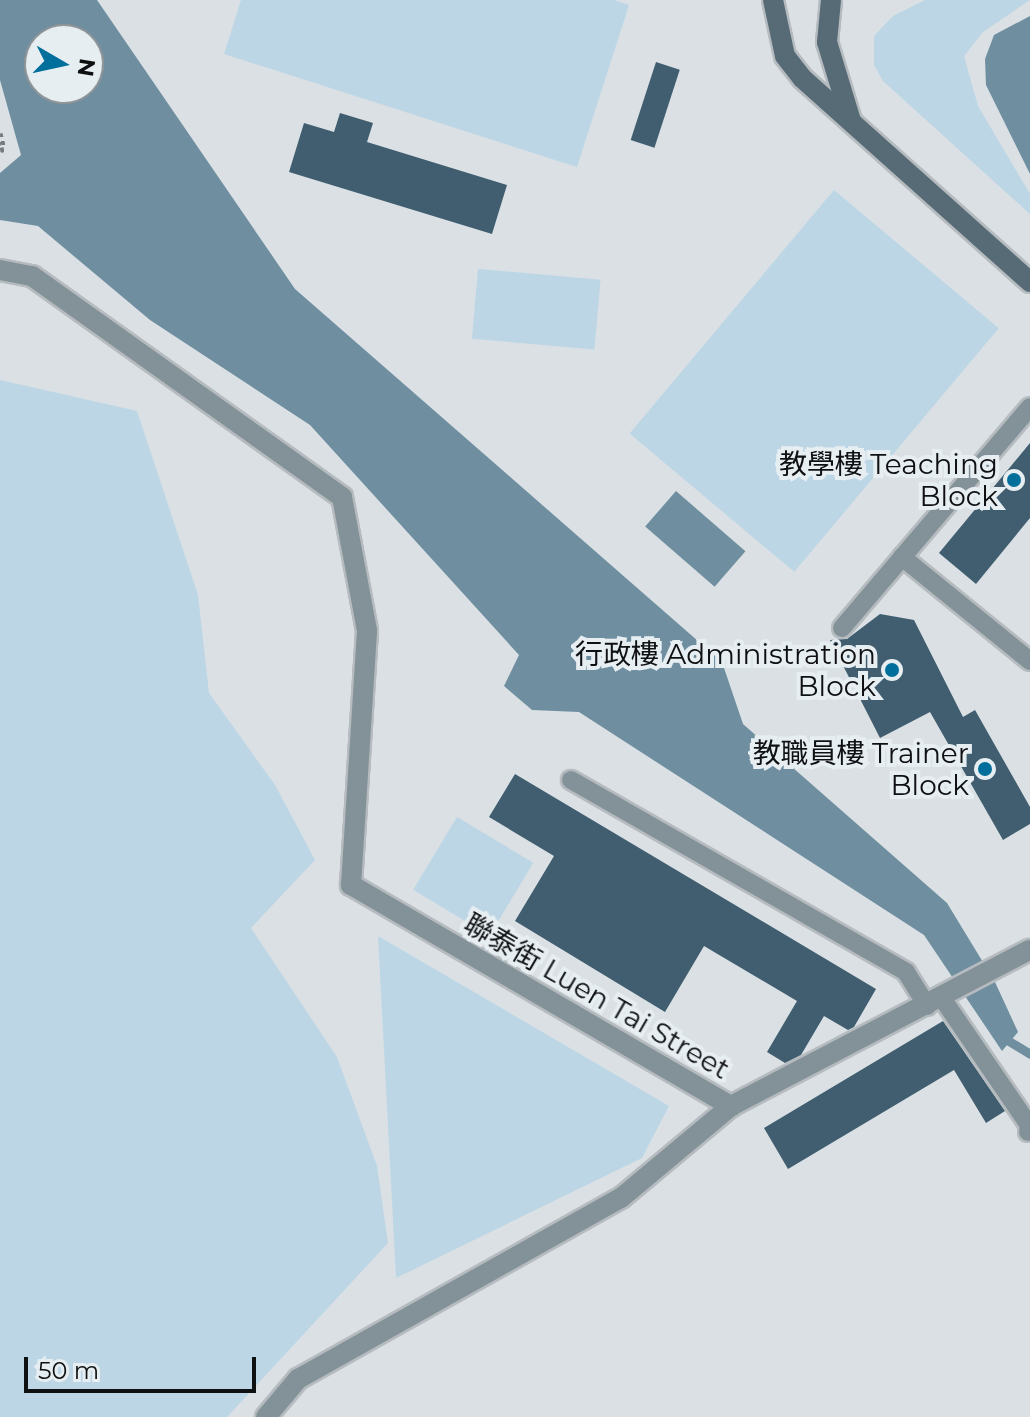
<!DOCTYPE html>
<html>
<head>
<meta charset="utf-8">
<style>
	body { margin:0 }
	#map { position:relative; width:1030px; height:1417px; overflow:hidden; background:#dae0e4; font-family:Montserrat,"Noto Sans TC",sans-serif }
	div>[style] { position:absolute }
	.green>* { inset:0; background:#bcd6e6; transform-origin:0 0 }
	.water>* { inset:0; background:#6f8fa1; transform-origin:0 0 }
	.stream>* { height:9px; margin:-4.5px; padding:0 4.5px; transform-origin:4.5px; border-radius:4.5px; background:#6f8fa1 }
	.building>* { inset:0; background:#405e70; transform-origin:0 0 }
	.path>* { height:5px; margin-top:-2.5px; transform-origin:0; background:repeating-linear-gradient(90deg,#787c7f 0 4px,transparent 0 8px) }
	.roads { filter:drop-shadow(2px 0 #b5bbbe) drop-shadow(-2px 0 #b5bbbe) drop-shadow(0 2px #b5bbbe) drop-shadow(0 -2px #b5bbbe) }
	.lane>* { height:18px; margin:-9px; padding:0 9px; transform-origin:9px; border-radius:9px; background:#839199 }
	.street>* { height:20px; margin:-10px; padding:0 10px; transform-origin:10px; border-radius:10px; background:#839199 }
	.secondary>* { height:20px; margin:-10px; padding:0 10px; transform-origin:10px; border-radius:10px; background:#576b77 }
	.dots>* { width:22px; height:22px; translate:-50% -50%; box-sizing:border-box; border:4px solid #e7eef2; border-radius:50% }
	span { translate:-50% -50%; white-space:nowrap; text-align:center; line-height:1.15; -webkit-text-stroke:8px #e7eef2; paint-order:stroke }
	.poi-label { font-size:28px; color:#0e1012 }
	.right { translate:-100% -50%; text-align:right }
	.street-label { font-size:28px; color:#0e1012 }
	.north { position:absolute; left:24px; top:24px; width:80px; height:80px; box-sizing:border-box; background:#e7eef2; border:2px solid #909598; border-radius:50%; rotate:99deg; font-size:22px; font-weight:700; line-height:32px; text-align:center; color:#0e1012 }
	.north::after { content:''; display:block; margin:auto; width:28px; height:36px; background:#006f9b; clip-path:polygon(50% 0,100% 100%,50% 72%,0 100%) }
	.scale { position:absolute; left:24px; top:1357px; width:232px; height:36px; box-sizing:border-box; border:4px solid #0e1012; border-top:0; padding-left:10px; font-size:24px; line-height:28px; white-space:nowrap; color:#0e1012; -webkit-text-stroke:6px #e7eef2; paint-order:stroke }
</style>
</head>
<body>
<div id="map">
	<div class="green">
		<div style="clip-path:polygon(241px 0,614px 0,629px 5px,577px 167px,224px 54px)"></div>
		<div style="clip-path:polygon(925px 0,1030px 0,983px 32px,964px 56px,978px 106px,1030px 194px,1030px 214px,883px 81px,874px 65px,874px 36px,893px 16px)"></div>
		<div style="left:834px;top:190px;width:215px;height:318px;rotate:40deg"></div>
		<div style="left:478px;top:269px;width:123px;height:70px;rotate:5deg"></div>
		<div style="clip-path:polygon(0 380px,137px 411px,198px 595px,209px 693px,275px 785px,315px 860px,251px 928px,337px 1057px,377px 1166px,388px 1243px,227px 1417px,0 1417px)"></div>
		<div style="left:457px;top:817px;width:89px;height:85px;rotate:31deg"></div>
		<div style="clip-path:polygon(378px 936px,669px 1106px,642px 1158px,396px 1278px)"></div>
	</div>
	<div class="water">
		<div style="clip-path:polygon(evenodd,0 0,97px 0,295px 289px,722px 662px,743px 724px,947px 903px,995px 982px,1018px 1032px,1002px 1051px,924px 935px,579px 712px,532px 710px,504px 686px,519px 655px,310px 425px,150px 320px,38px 226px,0 220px,0 173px,21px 155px,0 80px,0 0,40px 40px,88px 40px,88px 88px,40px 88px,40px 40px)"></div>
		<div style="clip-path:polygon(1030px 16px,1030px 174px,986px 85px,985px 59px,994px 35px)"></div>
		<div style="left:676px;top:491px;width:92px;height:47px;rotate:41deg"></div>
	</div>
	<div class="stream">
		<div style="left:1002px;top:1029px;width:12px;rotate:66deg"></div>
		<div style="left:1007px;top:1040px;width:27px;rotate:31deg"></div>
	</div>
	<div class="building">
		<div style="left:656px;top:62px;width:25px;height:82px;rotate:18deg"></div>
		<div style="clip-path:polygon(340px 113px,373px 123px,367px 142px,507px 185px,492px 234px,289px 172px,304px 123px,334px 132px)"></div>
		<div style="clip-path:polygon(1030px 443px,1030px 518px,976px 584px,939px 553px)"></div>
		<div style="clip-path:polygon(880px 614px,914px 620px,963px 717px,975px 710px,1030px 807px,1030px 824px,1003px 840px,930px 712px,880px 738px,830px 640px,847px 639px)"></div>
		<div style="clip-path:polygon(515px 774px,876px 989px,854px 1027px,848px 1030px,824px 1016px,801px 1055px,785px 1063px,767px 1052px,797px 1001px,704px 946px,665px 1012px,515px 921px,554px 856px,489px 817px)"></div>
		<div style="clip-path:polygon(943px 1021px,1005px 1111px,986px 1123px,954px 1070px,788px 1169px,764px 1128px)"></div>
	</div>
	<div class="path">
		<div style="left:0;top:133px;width:16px;rotate:76deg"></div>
		<div style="left:4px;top:149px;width:4px;rotate:166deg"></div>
	</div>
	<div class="roads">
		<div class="lane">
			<div style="left:902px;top:557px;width:165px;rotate:39.1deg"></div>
			<div style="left:842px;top:628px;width:290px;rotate:-49.6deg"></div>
			<div style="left:571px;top:780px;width:386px;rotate:29.8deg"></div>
			<div style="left:906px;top:972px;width:40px;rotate:58deg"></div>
			<div style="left:942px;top:998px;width:154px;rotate:55.6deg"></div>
			<div style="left:1029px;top:1125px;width:7px;rotate:98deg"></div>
		</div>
		<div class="street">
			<div style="left:0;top:270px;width:33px;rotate:11deg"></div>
			<div style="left:32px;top:276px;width:381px;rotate:35.5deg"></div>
			<div style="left:342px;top:497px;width:136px;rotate:79.4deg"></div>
			<div style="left:367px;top:631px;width:255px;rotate:93.6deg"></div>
			<div style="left:351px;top:885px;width:440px;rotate:30.2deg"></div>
			<div style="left:266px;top:1417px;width:50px;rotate:-49.9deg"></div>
			<div style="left:298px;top:1379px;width:370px;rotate:-29.3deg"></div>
			<div style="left:621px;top:1198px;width:143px;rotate:-39.9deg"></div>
			<div style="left:731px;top:1106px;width:337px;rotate:-27.6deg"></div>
		</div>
		<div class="secondary">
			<div style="left:773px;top:0;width:57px;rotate:77.9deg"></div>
			<div style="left:785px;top:56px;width:28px;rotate:52deg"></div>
			<div style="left:802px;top:78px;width:306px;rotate:41.8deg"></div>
			<div style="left:831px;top:0;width:42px;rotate:95.4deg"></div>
			<div style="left:827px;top:42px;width:83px;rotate:73.1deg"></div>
		</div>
	</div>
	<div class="dots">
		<div style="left:1014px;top:480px;background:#006f9b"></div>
		<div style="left:892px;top:670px;background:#006f9b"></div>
		<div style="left:985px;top:769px;background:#006f9b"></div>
	</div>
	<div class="poi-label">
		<span class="right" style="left:998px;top:480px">教學樓 Teaching<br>Block</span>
		<span class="right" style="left:876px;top:670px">行政樓 Administration<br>Block</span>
		<span class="right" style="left:969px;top:769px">教職員樓 Trainer<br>Block</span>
	</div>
	<div class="street-label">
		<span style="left:597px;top:996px;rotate:30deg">聯泰街 Luen Tai Street</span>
	</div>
	<div class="north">N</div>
	<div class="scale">50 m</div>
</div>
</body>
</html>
